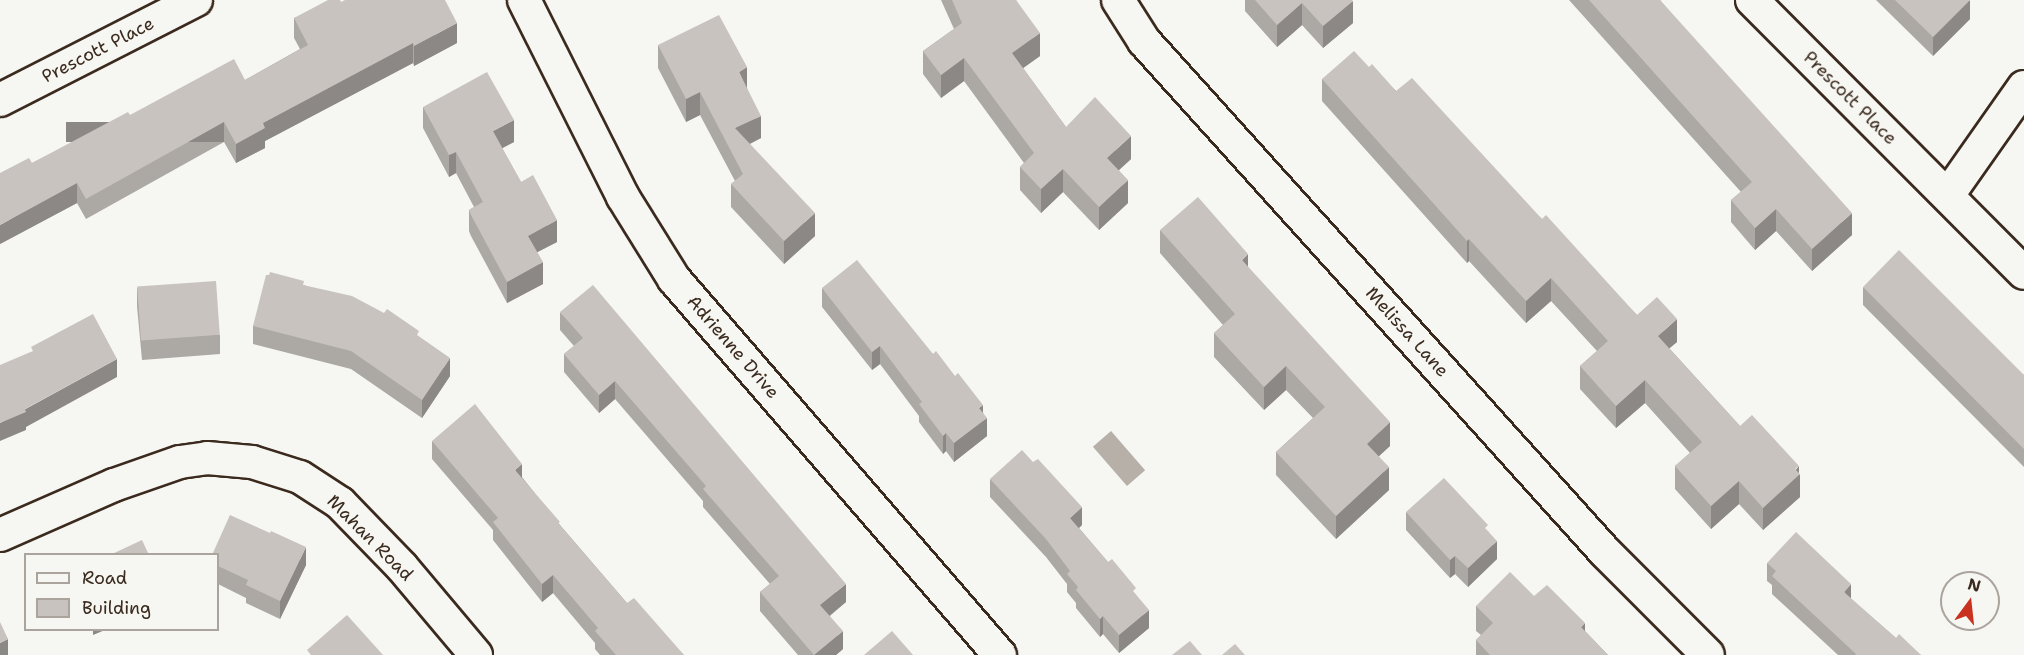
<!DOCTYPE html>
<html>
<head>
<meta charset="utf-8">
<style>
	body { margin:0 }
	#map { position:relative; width:2024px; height:655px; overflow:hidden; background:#f6f6f2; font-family:"Shantell Sans",sans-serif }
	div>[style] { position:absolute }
	.water>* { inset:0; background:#b6b0a9; transform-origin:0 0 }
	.roads { filter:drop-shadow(2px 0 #3b2a1e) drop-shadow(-2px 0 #3b2a1e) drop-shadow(0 2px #3b2a1e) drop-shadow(0 -2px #3b2a1e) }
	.minor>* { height:32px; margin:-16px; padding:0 16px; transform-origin:16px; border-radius:16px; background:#f6f6f2 }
	.wall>* { inset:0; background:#aca8a3 }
	.shaded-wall>* { inset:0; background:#8c8885; transform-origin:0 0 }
	.building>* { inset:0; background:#c8c3be; transform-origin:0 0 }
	span { translate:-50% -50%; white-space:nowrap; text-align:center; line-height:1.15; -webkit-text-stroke:5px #f6f6f2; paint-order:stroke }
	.street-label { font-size:18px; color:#3b2a1e }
	.legend { position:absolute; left:24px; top:553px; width:195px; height:78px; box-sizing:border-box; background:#f6f6f2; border:2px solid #aba49d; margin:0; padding:8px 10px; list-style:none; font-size:18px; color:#3b2a1e }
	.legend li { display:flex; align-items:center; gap:12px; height:30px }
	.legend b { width:30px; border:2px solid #aba49d }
	.north { position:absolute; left:1940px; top:571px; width:60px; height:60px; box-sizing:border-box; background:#f6f6f2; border:2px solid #aba49d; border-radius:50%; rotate:15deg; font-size:16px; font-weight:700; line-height:24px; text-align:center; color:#3b2a1e }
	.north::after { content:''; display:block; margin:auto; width:21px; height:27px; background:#c8321e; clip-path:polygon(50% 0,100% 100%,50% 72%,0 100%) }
</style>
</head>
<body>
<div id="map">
	<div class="water">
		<div style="left:1111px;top:431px;width:52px;height:24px;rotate:49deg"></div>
	</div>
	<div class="roads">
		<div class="minor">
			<div style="left:524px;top:0;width:220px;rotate:63.3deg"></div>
			<div style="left:623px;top:197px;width:97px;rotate:58.1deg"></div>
			<div style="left:674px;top:279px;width:498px;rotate:49.1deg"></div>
			<div style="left:1118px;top:0;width:49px;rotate:57.6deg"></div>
			<div style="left:1144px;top:41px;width:690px;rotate:47.94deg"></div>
			<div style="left:1606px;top:553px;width:144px;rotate:45deg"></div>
			<div style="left:1752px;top:0;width:385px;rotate:45.1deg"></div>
			<div style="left:0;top:100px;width:220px;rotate:-27deg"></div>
			<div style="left:1948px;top:195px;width:132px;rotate:-54.9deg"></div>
			<div style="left:0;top:535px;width:124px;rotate:-23.7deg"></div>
			<div style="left:114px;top:485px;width:70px;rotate:-19.2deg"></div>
			<div style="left:180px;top:462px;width:27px;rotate:-8deg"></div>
			<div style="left:207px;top:458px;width:45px;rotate:5.1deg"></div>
			<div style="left:252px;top:462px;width:50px;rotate:17.4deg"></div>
			<div style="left:300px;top:477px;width:48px;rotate:33deg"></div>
			<div style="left:340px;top:503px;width:89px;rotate:45.9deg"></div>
			<div style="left:402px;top:567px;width:115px;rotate:49.9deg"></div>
		</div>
	</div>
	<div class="wall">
		<div style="clip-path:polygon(941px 0,1016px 0,1040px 56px,1023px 68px,1066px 127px,1131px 159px,1119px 170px,1128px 203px,1099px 230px,1063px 192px,1041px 213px,1020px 190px,1020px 167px,1024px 163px,964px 81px,941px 98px,923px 74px,923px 51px,954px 29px)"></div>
		<div style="clip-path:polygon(1245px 0,1352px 0,1353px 23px,1323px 48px,1302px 25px,1277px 47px,1245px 11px)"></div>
		<div style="clip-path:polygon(1569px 0,1660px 0,1852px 235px,1812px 271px,1776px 231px,1755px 250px,1731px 222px,1731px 200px,1741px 192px)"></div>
		<div style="clip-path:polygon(1876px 0,1969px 0,1970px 19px,1933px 56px)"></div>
		<div style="clip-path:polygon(341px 2px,457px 43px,414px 66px,413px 63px,265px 141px,265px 148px,236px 163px,224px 142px,86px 219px,77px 203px,0 244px,32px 163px,130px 115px,245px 80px,300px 49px,294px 38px,294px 18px)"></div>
		<div style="clip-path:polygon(658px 45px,747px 88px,761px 138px,750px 144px,815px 236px,784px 264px,731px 207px,731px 184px,735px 181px,700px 115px,686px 122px,658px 68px)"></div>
		<div style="clip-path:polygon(1369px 67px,1542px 219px,1637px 315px,1677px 342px,1669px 348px,1740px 426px,1799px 473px,1800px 497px,1763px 530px,1739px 504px,1711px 529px,1675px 489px,1675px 466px,1690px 453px,1645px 403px,1616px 428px,1580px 389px,1580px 366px,1597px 351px,1551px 301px,1526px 323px,1469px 261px,1467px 263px,1322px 101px,1322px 79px)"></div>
		<div style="clip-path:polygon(423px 107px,514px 142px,502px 148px,521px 182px,557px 242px,537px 252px,543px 284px,507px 303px,471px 236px,469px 231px,469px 210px,474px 207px,456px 173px,449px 177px,423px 128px)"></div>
		<div style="clip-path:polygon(1160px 230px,1248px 267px,1390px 446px,1379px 456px,1389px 490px,1336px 539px,1276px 475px,1276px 452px,1313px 418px,1286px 390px,1264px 410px,1214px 357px,1214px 333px,1223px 325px,1160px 253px)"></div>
		<div style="clip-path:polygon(304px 285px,419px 337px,450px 376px,422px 418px,351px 369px,253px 344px,253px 326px)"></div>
		<div style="clip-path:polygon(1863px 287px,2024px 375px,2024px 467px,1863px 305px)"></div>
		<div style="clip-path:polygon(137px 288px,220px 335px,220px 354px,142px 360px,137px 306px)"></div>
		<div style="clip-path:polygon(822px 288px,933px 354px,983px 412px,987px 436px,954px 462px,946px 451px,943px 454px,919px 422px,919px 416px,880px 364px,872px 370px,822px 307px)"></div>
		<div style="clip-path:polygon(560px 312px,846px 602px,830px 616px,843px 649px,836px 655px,798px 655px,760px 611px,760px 592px,770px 584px,703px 507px,703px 501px,615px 399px,599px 413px,564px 372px,564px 354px,574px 346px,560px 330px)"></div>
		<div style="clip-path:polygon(432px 441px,522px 477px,560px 525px,627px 603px,684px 655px,600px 655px,595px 649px,595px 643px,553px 593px,542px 602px,493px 540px,493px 530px,432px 459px)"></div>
		<div style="clip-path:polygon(990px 479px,1082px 525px,1079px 528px,1136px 595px,1149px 628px,1119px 653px,1103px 634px,1100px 637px,1076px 608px,1076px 603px,1067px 592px,1067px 584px,1046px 557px,990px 497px)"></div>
		<div style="clip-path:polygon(1406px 512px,1488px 531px,1497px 559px,1468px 587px,1455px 574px,1450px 578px,1406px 530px)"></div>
		<div style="clip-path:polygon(270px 533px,306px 565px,280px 619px,246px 603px,246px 598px,218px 584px,218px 555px)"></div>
		<div style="clip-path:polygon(1767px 563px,1851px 599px,1896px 638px,1921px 655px,1838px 655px,1772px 594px,1772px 585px,1767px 581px)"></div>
		<div style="clip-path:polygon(1534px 596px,1585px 631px,1608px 655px,1476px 655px,1476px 640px,1481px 635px,1476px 631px,1476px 606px)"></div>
	</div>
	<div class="shaded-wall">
		<div style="clip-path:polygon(1970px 0,1970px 19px,1933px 56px,1933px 37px)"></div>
		<div style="clip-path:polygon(1353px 1px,1353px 23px,1323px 48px,1323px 26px)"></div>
		<div style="clip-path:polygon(1302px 3px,1302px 25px,1277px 47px,1277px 25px)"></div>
		<div style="clip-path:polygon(457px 23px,457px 43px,414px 66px,414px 46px)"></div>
		<div style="clip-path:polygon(1040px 33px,1040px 56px,1012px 76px,1012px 53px)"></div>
		<div style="clip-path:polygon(413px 43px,413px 63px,265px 141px,265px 148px,236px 163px,236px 144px,263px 123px)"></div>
		<div style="clip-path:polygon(964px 58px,964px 81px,941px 98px,941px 75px)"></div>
		<div style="clip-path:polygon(747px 67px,747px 90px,739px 72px)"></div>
		<div style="clip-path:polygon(700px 92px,700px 115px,686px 122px,686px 99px)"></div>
		<div style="clip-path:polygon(761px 116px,761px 138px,735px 151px,735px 128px)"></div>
		<div style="clip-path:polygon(514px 120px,514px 142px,493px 153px,493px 131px)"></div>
		<div style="left:224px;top:122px;width:20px;height:158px;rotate:90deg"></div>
		<div style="clip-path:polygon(1131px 136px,1131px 159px,1107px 181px,1107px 158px)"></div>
		<div style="clip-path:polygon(456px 152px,456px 173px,449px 177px,449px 155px)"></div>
		<div style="clip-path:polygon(1063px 169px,1063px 192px,1041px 213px,1041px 189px)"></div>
		<div style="clip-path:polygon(1128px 180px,1128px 203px,1099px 230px,1099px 207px)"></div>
		<div style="clip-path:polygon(77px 183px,77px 203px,0 244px,0 225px)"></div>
		<div style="clip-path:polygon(1776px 209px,1776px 231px,1755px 250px,1755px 228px)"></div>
		<div style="clip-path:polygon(815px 213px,815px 236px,784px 264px,784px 241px)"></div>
		<div style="clip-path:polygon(1852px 213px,1852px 235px,1812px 271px,1812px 249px)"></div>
		<div style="clip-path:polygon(557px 220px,557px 242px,528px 257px,528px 236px)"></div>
		<div style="clip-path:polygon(1469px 239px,1469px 261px,1467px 263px,1467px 241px)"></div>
		<div style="clip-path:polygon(1248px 254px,1248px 277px,1242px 260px)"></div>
		<div style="clip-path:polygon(543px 262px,543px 284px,507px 303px,507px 282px)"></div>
		<div style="clip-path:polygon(1551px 278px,1551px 301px,1526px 323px,1526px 301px)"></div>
		<div style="clip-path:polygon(1677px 319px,1677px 342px,1658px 358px,1658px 336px)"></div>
		<div style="clip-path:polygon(880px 346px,880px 364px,872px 370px,872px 352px)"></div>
		<div style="clip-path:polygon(450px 358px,450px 376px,422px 418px,422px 400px)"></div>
		<div style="clip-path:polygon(117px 359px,117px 377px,26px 427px,26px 430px,0 441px,0 423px)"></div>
		<div style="clip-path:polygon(1286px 366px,1286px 390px,1264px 410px,1264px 387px)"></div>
		<div style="clip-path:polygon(1645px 380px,1645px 403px,1616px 428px,1616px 406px)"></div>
		<div style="clip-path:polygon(615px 381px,615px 399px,599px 413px,599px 395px)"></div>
		<div style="clip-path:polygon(983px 405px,983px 421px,987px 418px,987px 436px,954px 462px,954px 443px,979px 408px)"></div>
		<div style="clip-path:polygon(1390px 422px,1390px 446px,1367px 467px,1367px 444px)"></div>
		<div style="clip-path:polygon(946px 433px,946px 451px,943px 454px,943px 436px)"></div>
		<div style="clip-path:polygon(522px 464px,522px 482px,515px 470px)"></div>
		<div style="clip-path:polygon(1799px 466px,1799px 475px,1800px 474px,1800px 497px,1763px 530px,1763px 508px)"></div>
		<div style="clip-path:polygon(1389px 467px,1389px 490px,1336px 539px,1336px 516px)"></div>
		<div style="clip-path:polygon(1739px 481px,1739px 504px,1711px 529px,1711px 506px)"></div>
		<div style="clip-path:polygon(1082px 507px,1082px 525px,1070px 536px,1070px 518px)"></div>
		<div style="clip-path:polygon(1497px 541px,1497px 559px,1468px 587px,1468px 568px)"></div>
		<div style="clip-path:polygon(306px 547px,306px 565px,280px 619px,280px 601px)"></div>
		<div style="clip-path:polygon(1455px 556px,1455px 574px,1450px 578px,1450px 560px)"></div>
		<div style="clip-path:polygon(553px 575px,553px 593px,542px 602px,542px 584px)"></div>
		<div style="clip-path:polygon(846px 584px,846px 602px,820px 623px,820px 605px)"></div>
		<div style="clip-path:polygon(1851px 584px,1851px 602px,1844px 592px)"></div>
		<div style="clip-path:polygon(1149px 610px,1149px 628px,1119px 653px,1119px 635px)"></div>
		<div style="clip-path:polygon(1103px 616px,1103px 634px,1100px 637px,1100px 619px)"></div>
		<div style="clip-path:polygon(1585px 623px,1585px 648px,1581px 627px)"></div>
		<div style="clip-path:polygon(93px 630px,105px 630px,93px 635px)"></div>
		<div style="clip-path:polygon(843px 631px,843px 649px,836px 655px,814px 655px)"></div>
		<div style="clip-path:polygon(8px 639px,8px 655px,0 655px,0 643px)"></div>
	</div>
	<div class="building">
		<div style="clip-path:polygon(328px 0,340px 0,341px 2px,345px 0,445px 0,457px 23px,414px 46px,413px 43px,263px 123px,265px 128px,236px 144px,224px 122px,86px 199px,77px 183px,0 225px,0 173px,29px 158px,32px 163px,128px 112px,130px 115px,234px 59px,245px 80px,308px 45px,294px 18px)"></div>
		<div style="clip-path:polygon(952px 0,1016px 0,1040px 33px,1012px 53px,1066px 127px,1095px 97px,1131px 136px,1107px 158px,1128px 180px,1099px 207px,1063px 169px,1041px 189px,1020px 167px,1034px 153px,964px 58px,941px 75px,923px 51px,962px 23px)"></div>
		<div style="clip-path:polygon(1255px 0,1352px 0,1353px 1px,1323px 26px,1302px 3px,1277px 25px)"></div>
		<div style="clip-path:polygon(1589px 0,1660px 0,1852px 213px,1812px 249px,1776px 209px,1755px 228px,1731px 200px,1752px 182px)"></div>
		<div style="clip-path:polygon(1895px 0,1970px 0,1933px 37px)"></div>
		<div style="clip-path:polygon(719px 15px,747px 67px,739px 72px,761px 116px,735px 128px,815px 213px,784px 241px,731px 184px,743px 174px,700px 92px,686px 99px,658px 45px)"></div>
		<div style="clip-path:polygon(1354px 51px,1369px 67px,1372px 64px,1396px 91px,1412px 78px,1542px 219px,1546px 215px,1637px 315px,1657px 297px,1677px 319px,1658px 336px,1740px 426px,1752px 415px,1799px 466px,1795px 469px,1800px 474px,1763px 508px,1739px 481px,1711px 506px,1675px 466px,1702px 442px,1645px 380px,1616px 406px,1580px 366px,1608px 341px,1551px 278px,1526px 301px,1469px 239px,1467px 241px,1322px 79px)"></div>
		<div style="clip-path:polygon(487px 72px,514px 120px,493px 131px,521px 182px,533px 175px,557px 220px,528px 236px,543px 262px,507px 282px,471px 215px,469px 210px,483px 202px,456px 152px,449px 155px,423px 107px)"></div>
		<div style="clip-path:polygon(1198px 197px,1248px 254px,1242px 260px,1390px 422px,1367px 444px,1389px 467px,1336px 516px,1276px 452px,1325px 407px,1286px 366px,1264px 387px,1214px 333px,1235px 314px,1160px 230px)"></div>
		<div style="clip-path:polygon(1899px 250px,2024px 375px,2024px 449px,1863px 287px)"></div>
		<div style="clip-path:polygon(857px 260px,933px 354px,936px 351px,955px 376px,958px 373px,983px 405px,979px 408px,987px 418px,954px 443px,946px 433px,943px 436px,919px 404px,922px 402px,880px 346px,872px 352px,822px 288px)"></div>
		<div style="clip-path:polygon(270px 272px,304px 281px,303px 285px,352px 296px,384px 313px,387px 309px,419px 331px,417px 335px,450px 358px,422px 400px,351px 351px,253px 326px,266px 275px,269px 275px)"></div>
		<div style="left:216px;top:281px;width:54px;height:79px;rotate:86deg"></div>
		<div style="clip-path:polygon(593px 285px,846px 584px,820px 605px,843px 631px,814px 655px,760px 592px,779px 576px,703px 489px,706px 486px,615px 381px,599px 395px,564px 354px,583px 338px,560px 312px)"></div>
		<div style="clip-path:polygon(93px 314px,117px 359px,25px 409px,26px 412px,0 423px,0 365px,33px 351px,31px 347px)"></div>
		<div style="clip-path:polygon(475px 404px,522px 464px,515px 470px,560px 522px,558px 523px,627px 603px,634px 598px,684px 655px,616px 655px,595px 631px,598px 628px,553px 575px,542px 584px,493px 522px,498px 518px,432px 441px)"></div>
		<div style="clip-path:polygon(1022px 450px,1033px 462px,1038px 459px,1082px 507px,1070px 518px,1108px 562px,1112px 559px,1136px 588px,1133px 591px,1149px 610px,1119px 635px,1103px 616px,1100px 619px,1076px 590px,1078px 587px,1067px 574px,1070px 571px,1046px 539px,990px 479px)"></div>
		<div style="clip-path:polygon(1444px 478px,1488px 525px,1485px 528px,1497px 541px,1468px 568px,1455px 556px,1450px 560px,1406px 512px)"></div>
		<div style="clip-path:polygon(230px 515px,270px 533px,271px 531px,306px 547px,280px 601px,246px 585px,248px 580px,218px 566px,218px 555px,212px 555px)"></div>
		<div style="clip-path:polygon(1796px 532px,1851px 584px,1844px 592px,1896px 638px,1899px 634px,1921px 655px,1855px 655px,1856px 654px,1772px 576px,1776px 571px,1767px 563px)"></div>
		<div style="clip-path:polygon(142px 540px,149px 555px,110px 555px)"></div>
		<div style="clip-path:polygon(1510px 572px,1534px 596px,1547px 585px,1585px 623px,1581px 627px,1608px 655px,1490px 655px,1476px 640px,1493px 623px,1476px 606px)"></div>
		<div style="clip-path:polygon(347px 615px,383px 655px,311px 655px,307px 650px)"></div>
		<div style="clip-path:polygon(0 622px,8px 639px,0 643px)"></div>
		<div style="clip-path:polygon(892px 631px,913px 655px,864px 655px)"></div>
		<div style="clip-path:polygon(1190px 641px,1202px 655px,1172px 655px)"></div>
		<div style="clip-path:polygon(1235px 644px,1245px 655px,1222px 655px)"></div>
	</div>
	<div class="street-label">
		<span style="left:98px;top:50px;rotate:-27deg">Prescott Place</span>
		<span style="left:1850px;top:98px;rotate:45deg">Prescott Place</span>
		<span style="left:1407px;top:332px;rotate:48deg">Melissa Lane</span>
		<span style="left:733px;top:347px;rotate:49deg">Adrienne Drive</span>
		<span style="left:370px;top:538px;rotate:45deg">Mahan Road</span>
	</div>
	<ul class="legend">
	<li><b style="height:8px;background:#f6f6f2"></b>Road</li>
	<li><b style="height:16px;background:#c8c3be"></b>Building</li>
	</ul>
	<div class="north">N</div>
</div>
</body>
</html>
